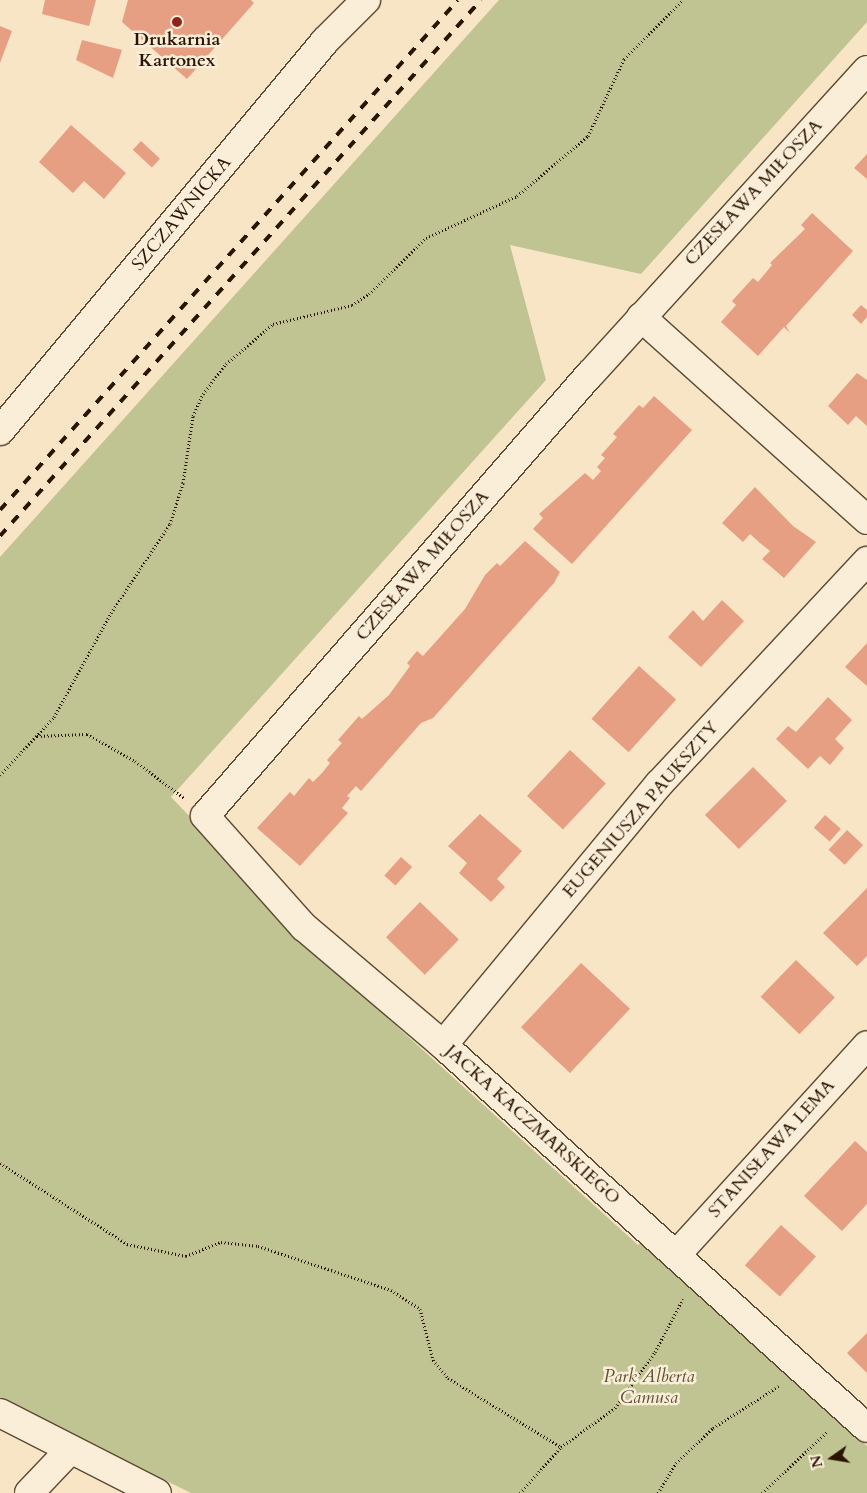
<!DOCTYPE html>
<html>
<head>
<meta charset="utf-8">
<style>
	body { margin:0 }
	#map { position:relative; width:867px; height:1493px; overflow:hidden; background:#f8e5c5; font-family:Cardo,serif }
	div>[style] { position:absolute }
	.green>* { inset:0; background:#c0c392 }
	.building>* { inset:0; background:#e69f82; transform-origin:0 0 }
	.path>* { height:3px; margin-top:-1.5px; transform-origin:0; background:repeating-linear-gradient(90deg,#2a1400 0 1px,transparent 0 3.5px) }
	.roads { filter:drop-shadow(1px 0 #5e4831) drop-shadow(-1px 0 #5e4831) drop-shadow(0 1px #5e4831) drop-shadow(0 -1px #5e4831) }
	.minor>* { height:28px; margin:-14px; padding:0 14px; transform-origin:14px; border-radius:14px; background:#faeed9 }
	.rail>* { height:4px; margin-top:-2px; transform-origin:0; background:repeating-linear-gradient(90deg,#2a1400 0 9px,transparent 0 18px) }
	.dots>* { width:14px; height:14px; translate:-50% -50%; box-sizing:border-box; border:2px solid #faeed9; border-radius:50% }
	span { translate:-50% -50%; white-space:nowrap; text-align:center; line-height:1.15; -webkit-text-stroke:5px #faeed9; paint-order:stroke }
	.poi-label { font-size:18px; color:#2a1400; font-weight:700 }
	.street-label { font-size:18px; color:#2a1400 }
	.park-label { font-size:18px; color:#5e5133; font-style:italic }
	.north { position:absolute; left:807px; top:1433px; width:50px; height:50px; -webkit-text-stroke:4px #faeed9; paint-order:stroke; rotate:257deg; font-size:14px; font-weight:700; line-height:20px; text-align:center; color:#2a1400 }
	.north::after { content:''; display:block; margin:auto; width:18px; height:22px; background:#2a1400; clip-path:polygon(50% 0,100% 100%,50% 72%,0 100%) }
</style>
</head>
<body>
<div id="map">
	<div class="green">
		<div style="clip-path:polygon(499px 0,867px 0,867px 22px,641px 274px,510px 245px,546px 380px,171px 797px,349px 983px,638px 1245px,643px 1240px,867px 1446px,867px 1493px,191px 1493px,0 1398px,0 557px)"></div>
	</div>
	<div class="building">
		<div style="clip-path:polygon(45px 0,96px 0,89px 26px,42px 14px)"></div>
		<div style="clip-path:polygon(128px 0,251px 0,254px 3px,187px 79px,122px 22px)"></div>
		<div style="clip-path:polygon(0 26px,12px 31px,0 63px)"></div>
		<div style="clip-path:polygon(82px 40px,122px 50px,113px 78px,76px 60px)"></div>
		<div style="clip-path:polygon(71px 125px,126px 173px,104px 199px,84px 181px,73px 193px,39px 162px)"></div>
		<div style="left:141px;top:141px;width:26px;height:12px;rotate:43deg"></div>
		<div style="clip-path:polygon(867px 154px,867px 179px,854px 168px)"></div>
		<div style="clip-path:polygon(812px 213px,853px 251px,786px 326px,790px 333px,784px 327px,758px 356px,721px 322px,736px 305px,732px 301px,753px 278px,758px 282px,772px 265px,770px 263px,805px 229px,801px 225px)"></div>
		<div style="clip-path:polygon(861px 305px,867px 310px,867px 317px,861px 324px,852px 315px)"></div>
		<div style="clip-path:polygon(857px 373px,867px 380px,867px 426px,856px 416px,848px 425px,828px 406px)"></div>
		<div style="clip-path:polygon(654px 396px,692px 430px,572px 564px,533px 529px,543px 518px,539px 514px,585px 473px,593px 480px,601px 471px,597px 467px,605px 458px,601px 455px,617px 437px,613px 434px,639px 405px,643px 408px)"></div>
		<div style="clip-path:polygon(755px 487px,793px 526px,816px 542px,784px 578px,762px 559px,770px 551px,760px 543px,750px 534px,743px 542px,722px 523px)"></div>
		<div style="clip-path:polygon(525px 541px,560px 572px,554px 583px,433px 718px,421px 723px,361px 791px,356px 786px,347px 796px,350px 798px,342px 808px,348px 813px,300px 866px,257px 828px,290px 792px,294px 796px,309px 778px,313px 782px,322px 773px,330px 763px,327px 760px,342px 743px,338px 740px,359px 716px,362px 719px,389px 695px,410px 666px,407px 663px,417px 651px,423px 656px,465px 609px,485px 575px,497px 563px,500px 566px)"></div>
		<div style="clip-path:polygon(722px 600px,744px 621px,701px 667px,668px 637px,693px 610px,703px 621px)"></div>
		<div style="clip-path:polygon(867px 643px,867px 686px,845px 667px)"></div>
		<div style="left:639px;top:666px;width:50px;height:71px;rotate:42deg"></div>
		<div style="clip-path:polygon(828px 697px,852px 720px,835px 739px,844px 748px,830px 765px,820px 756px,808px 769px,776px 739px,788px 726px,796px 732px)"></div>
		<div style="left:570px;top:750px;width:49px;height:63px;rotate:43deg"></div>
		<div style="left:753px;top:767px;width:48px;height:68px;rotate:45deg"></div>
		<div style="clip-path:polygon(480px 814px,522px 851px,497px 879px,505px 887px,491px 902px,459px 873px,467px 863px,448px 846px)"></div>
		<div style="left:825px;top:815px;width:21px;height:17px;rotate:41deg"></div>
		<div style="left:847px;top:830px;width:22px;height:27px;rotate:43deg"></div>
		<div style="left:401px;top:857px;width:15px;height:25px;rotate:42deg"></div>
		<div style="clip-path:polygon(867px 888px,867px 956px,857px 966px,823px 933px)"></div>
		<div style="left:420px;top:902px;width:54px;height:49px;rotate:44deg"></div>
		<div style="left:796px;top:960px;width:54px;height:51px;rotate:44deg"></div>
		<div style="left:581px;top:963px;width:67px;height:88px;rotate:43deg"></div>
		<div style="clip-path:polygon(855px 1141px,867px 1152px,867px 1204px,842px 1231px,804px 1196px)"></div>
		<div style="left:781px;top:1225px;width:47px;height:54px;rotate:42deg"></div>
		<div style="clip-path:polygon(867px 1333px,867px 1373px,847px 1353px)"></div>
	</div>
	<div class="path">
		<div style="left:37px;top:736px;width:50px;rotate:-2.3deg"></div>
		<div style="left:87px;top:734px;width:55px;rotate:29.4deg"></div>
		<div style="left:135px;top:761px;width:61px;rotate:37.1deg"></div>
		<div style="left:0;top:775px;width:79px;rotate:-47deg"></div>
		<div style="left:54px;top:717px;width:119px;rotate:-61.3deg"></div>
		<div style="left:111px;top:613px;width:107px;rotate:-56.5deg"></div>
		<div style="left:170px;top:524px;width:43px;rotate:-72.4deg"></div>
		<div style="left:183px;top:483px;width:68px;rotate:-81.5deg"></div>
		<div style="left:193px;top:416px;width:24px;rotate:-66deg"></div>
		<div style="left:203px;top:394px;width:38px;rotate:-53deg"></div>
		<div style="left:226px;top:364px;width:62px;rotate:-40.4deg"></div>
		<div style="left:273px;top:324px;width:81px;rotate:-13.5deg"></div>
		<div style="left:352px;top:305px;width:20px;rotate:-33deg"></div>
		<div style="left:369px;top:294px;width:80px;rotate:-44.5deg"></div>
		<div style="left:426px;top:238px;width:100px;rotate:-24.8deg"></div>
		<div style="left:517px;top:196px;width:93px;rotate:-40.2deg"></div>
		<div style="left:588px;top:136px;width:85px;rotate:-64.9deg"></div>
		<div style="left:624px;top:59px;width:83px;rotate:-45deg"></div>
		<div style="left:0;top:1163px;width:151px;rotate:32.5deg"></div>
		<div style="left:127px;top:1244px;width:60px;rotate:11.5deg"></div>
		<div style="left:186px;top:1256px;width:38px;rotate:-22deg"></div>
		<div style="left:221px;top:1242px;width:37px;rotate:6deg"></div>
		<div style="left:258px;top:1246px;width:140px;rotate:18.3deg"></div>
		<div style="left:391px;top:1290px;width:35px;rotate:33deg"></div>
		<div style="left:420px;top:1309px;width:53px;rotate:75.7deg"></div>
		<div style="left:433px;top:1360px;width:23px;rotate:50deg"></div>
		<div style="left:448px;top:1378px;width:132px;rotate:31.4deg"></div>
		<div style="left:520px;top:1493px;width:62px;rotate:-48.3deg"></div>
		<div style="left:561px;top:1447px;width:67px;rotate:-35.8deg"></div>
		<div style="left:615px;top:1408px;width:69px;rotate:-54.5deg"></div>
		<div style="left:655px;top:1352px;width:60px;rotate:-62.2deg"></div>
		<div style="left:658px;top:1493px;width:35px;rotate:-59deg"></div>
		<div style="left:676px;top:1463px;width:51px;rotate:-43.4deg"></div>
		<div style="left:713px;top:1428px;width:78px;rotate:-32.5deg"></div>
		<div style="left:762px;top:1493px;width:91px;rotate:-43.2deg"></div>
	</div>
	<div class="roads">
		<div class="minor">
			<div style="left:867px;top:70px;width:411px;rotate:132.3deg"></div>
			<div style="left:590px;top:374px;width:586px;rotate:131.06deg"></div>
			<div style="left:205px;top:816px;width:149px;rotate:48.3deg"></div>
			<div style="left:304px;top:927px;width:182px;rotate:40.3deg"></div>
			<div style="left:443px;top:1045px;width:571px;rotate:42.09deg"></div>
			<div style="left:641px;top:317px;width:304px;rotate:41.9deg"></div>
			<div style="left:0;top:431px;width:508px;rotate:-50.19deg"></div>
			<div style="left:325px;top:41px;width:58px;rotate:-45deg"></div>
			<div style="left:443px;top:1045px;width:339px;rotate:-50.4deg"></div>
			<div style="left:659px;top:784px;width:305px;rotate:-47deg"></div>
			<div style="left:677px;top:1254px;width:282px;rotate:-47.7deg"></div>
			<div style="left:0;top:1413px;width:176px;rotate:27deg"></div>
			<div style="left:29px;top:1493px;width:59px;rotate:-46.4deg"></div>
		</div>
	</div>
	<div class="rail">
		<div style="left:0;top:510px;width:685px;rotate:-48.07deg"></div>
		<div style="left:0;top:536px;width:720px;rotate:-48.1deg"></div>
	</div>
	<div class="dots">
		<div style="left:177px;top:22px;background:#8f2418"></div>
	</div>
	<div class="poi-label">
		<span style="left:177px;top:51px">Drukarnia<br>Kartonex</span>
	</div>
	<div class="street-label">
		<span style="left:754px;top:193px;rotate:-47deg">CZESŁAWA MIŁOSZA</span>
		<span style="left:182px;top:214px;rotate:-50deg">SZCZAWNICKA</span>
		<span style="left:423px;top:566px;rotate:-49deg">CZESŁAWA MIŁOSZA</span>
		<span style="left:641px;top:810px;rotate:-49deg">EUGENIUSZA PAUKSZTY</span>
		<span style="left:532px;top:1125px;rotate:42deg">JACKA KACZMARSKIEGO</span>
		<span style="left:772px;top:1149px;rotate:-48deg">STANISŁAWA LEMA</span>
	</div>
	<div class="park-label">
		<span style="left:649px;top:1388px">Park Alberta<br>Camusa</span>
	</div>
	<div class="north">N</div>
</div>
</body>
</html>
